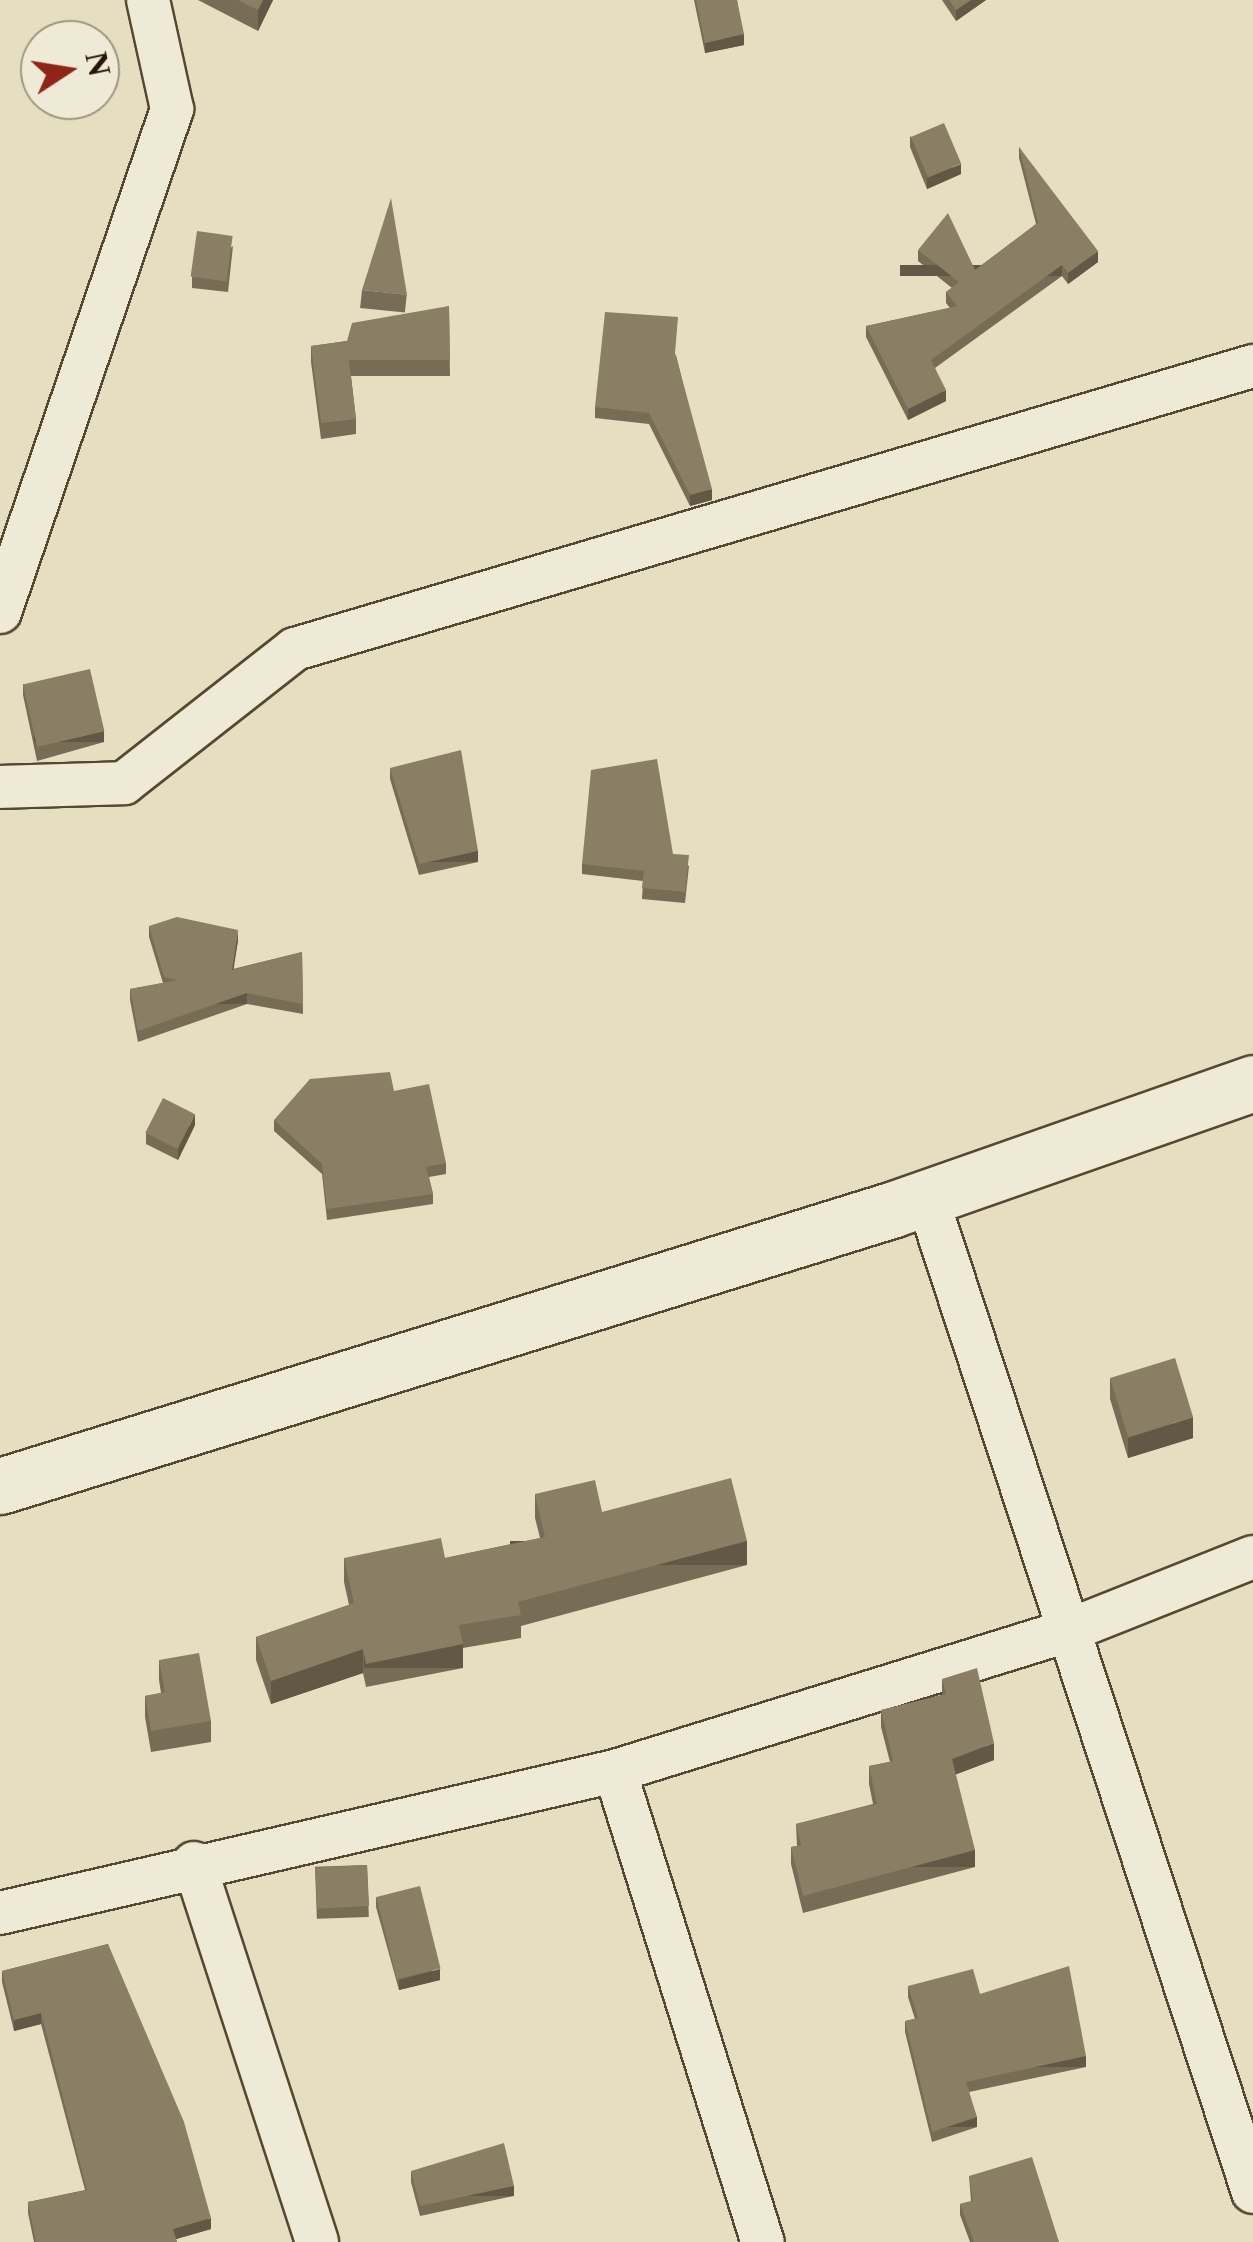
<!DOCTYPE html>
<html>
<head>
<meta charset="utf-8">
<style>
	body { margin:0 }
	#map { position:relative; width:1253px; height:2242px; overflow:hidden; background:#e6dec0; font-family:"Libre Caslon Text",serif }
	div>[style] { position:absolute }
	.roads { filter:drop-shadow(2px 0 #564730) drop-shadow(-2px 0 #564730) drop-shadow(0 2px #564730) drop-shadow(0 -2px #564730) }
	.minor>* { height:42px; margin:-21px; padding:0 21px; transform-origin:21px; border-radius:21px; background:#efead6 }
	.tertiary>* { height:55px; margin:-27.5px; padding:0 27.5px; transform-origin:27.5px; border-radius:27.5px; background:#efead6 }
	.wall>* { inset:0; background:#776c56; transform-origin:0 0 }
	.shaded-wall>* { inset:0; background:#615846; transform-origin:0 0 }
	.building>* { inset:0; background:#8a7e64; transform-origin:0 0 }
	span { translate:-50% -50%; white-space:nowrap; text-align:center; line-height:1.15; -webkit-text-stroke:9px #efead6; paint-order:stroke }
	.north { position:absolute; left:20px; top:20px; width:100px; height:100px; box-sizing:border-box; background:#efead6; border:2px solid #9f9580; border-radius:50%; rotate:78deg; font-size:28px; font-weight:700; line-height:40px; text-align:center; color:#261500 }
	.north::after { content:''; display:block; margin:auto; width:35px; height:45px; background:#8f2418; clip-path:polygon(50% 0,100% 100%,50% 72%,0 100%) }
</style>
</head>
<body>
<div id="map">
	<div class="roads">
		<div class="minor">
			<div style="left:0;top:612px;width:532px;rotate:-71.12deg"></div>
			<div style="left:172px;top:109px;width:112px;rotate:-102.4deg"></div>
			<div style="left:0;top:787px;width:124px;rotate:-1.8deg"></div>
			<div style="left:124px;top:783px;width:217px;rotate:-38.1deg"></div>
			<div style="left:295px;top:649px;width:999px;rotate:-16.46deg"></div>
			<div style="left:927px;top:1198px;width:1046px;rotate:71.84deg"></div>
			<div style="left:615px;top:1771px;width:494px;rotate:72.6deg"></div>
			<div style="left:194px;top:1863px;width:398px;rotate:72deg"></div>
			<div style="left:0;top:1913px;width:631px;rotate:-13deg"></div>
			<div style="left:615px;top:1771px;width:473px;rotate:-17.2deg"></div>
			<div style="left:1067px;top:1631px;width:200px;rotate:-21.7deg"></div>
		</div>
		<div class="tertiary">
			<div style="left:0;top:1486px;width:933px;rotate:-17.21deg"></div>
			<div style="left:891px;top:1210px;width:384px;rotate:-19.3deg"></div>
		</div>
	</div>
	<div class="wall">
		<div style="clip-path:polygon(198px 0,273px 0,258px 31px)"></div>
		<div style="clip-path:polygon(694px 0,737px 0,744px 45px,705px 53px)"></div>
		<div style="clip-path:polygon(942px 0,986px 0,956px 21px)"></div>
		<div style="clip-path:polygon(910px 136px,961px 174px,927px 189px,910px 147px)"></div>
		<div style="clip-path:polygon(1019px 147px,1098px 262px,1068px 284px,1062px 276px,935px 368px,946px 401px,908px 420px,866px 337px,866px 326px,950px 308px,946px 303px,946px 292px,952px 288px,918px 261px,918px 250px,975px 270px,1036px 224px,1019px 158px)"></div>
		<div style="clip-path:polygon(233px 246px,228px 292px,192px 288px,192px 277px)"></div>
		<div style="left:362px;top:290px;width:45px;height:18px;rotate:6deg"></div>
		<div style="clip-path:polygon(449px 306px,450px 376px,351px 376px,356px 419px,356px 434px,321px 439px,311px 362px,311px 346px,347px 341px)"></div>
		<div style="clip-path:polygon(676px 355px,712px 500px,690px 506px,649px 424px,595px 418px,595px 407px)"></div>
		<div style="clip-path:polygon(23px 684px,104px 742px,37px 761px,23px 695px)"></div>
		<div style="clip-path:polygon(390px 768px,478px 862px,419px 875px,390px 779px)"></div>
		<div style="clip-path:polygon(673px 854px,689px 866px,685px 903px,642px 899px,643px 881px,582px 874px,582px 864px)"></div>
		<div style="clip-path:polygon(149px 926px,238px 940px,233px 969px,302px 952px,303px 1014px,247px 1004px,138px 1042px,130px 1000px,130px 989px,163px 983px,149px 937px)"></div>
		<div style="clip-path:polygon(394px 1091px,446px 1163px,446px 1174px,429px 1177px,433px 1194px,433px 1204px,327px 1220px,322px 1174px,274px 1131px,274px 1120px)"></div>
		<div style="clip-path:polygon(195px 1125px,178px 1160px,146px 1144px,146px 1133px)"></div>
		<div style="clip-path:polygon(1110px 1378px,1193px 1438px,1128px 1458px,1110px 1399px)"></div>
		<div style="clip-path:polygon(535px 1494px,602px 1512px,747px 1565px,521px 1626px,521px 1638px,463px 1648px,463px 1668px,366px 1687px,363px 1673px,271px 1704px,256px 1660px,256px 1637px,349px 1605px,344px 1582px,344px 1558px,445px 1558px,540px 1538px,535px 1518px)"></div>
		<div style="clip-path:polygon(159px 1660px,211px 1721px,211px 1742px,151px 1752px,145px 1717px,145px 1696px,161px 1693px,159px 1680px)"></div>
		<div style="clip-path:polygon(942px 1679px,994px 1760px,955px 1774px,975px 1867px,803px 1913px,791px 1864px,791px 1847px,797px 1846px,796px 1824px,873px 1804px,869px 1784px,869px 1766px,890px 1762px,881px 1727px,881px 1710px,942px 1695px)"></div>
		<div style="left:367px;top:1865px;width:52px;height:52px;rotate:88deg"></div>
		<div style="clip-path:polygon(376px 1897px,440px 1980px,399px 1990px,376px 1907px)"></div>
		<div style="clip-path:polygon(108px 1944px,211px 2229px,176px 2239px,177px 2242px,34px 2242px,28px 2213px,28px 2202px,85px 2190px,41px 2024px,14px 2031px,2px 1982px,2px 1971px)"></div>
		<div style="clip-path:polygon(908px 1986px,980px 1994px,1086px 2067px,969px 2092px,977px 2127px,932px 2142px,905px 2032px,905px 2021px,915px 2019px,908px 1997px)"></div>
		<div style="clip-path:polygon(411px 2171px,514px 2196px,420px 2216px,411px 2182px)"></div>
		<div style="clip-path:polygon(969px 2176px,1059px 2242px,970px 2242px,960px 2215px,960px 2204px,971px 2201px)"></div>
	</div>
	<div class="shaded-wall">
		<div style="clip-path:polygon(263px 0,273px 0,258px 31px,258px 10px)"></div>
		<div style="clip-path:polygon(971px 0,986px 0,956px 21px,956px 10px)"></div>
		<div style="clip-path:polygon(744px 34px,744px 45px,705px 53px,705px 43px)"></div>
		<div style="clip-path:polygon(961px 164px,961px 174px,927px 189px,927px 178px)"></div>
		<div style="clip-path:polygon(1098px 251px,1098px 262px,1068px 284px,1068px 273px)"></div>
		<div style="left:1062px;top:265px;width:11px;height:162px;rotate:90deg"></div>
		<div style="clip-path:polygon(946px 390px,946px 401px,908px 420px,908px 409px)"></div>
		<div style="clip-path:polygon(712px 489px,712px 500px,690px 506px,690px 495px)"></div>
		<div style="left:104px;top:731px;width:11px;height:70px;rotate:90deg"></div>
		<div style="left:478px;top:851px;width:11px;height:60px;rotate:90deg"></div>
		<div style="clip-path:polygon(238px 930px,238px 940px,232px 980px,232px 970px)"></div>
		<div style="left:247px;top:993px;width:11px;height:115px;rotate:90deg"></div>
		<div style="clip-path:polygon(195px 1114px,195px 1125px,178px 1160px,178px 1149px)"></div>
		<div style="clip-path:polygon(1193px 1417px,1193px 1438px,1128px 1458px,1128px 1438px)"></div>
		<div style="left:747px;top:1541px;width:24px;height:237px;rotate:90deg"></div>
		<div style="left:463px;top:1644px;width:24px;height:99px;rotate:90deg"></div>
		<div style="clip-path:polygon(363px 1649px,363px 1673px,271px 1704px,271px 1681px)"></div>
		<div style="clip-path:polygon(994px 1743px,994px 1760px,952px 1776px,952px 1759px)"></div>
		<div style="left:975px;top:1850px;width:17px;height:178px;rotate:90deg"></div>
		<div style="clip-path:polygon(440px 1969px,440px 1980px,399px 1990px,399px 1980px)"></div>
		<div style="clip-path:polygon(41px 2013px,41px 2024px,14px 2031px,14px 2020px)"></div>
		<div style="left:1086px;top:2056px;width:11px;height:123px;rotate:90deg"></div>
		<div style="left:977px;top:2117px;width:10px;height:47px;rotate:90deg"></div>
		<div style="left:514px;top:2186px;width:10px;height:96px;rotate:90deg"></div>
		<div style="clip-path:polygon(211px 2218px,211px 2229px,173px 2240px,173px 2229px)"></div>
	</div>
	<div class="building">
		<div style="clip-path:polygon(238px 0,263px 0,258px 10px)"></div>
		<div style="clip-path:polygon(696px 0,737px 0,744px 34px,705px 43px)"></div>
		<div style="clip-path:polygon(949px 0,971px 0,956px 10px)"></div>
		<div style="left:944px;top:123px;width:44px;height:36px;rotate:67deg"></div>
		<div style="clip-path:polygon(1019px 147px,1098px 251px,1068px 273px,1062px 265px,931px 360px,946px 390px,908px 409px,866px 326px,957px 306px,946px 292px,959px 282px,918px 250px,948px 213px,975px 270px,1038px 223px)"></div>
		<div style="clip-path:polygon(391px 198px,407px 295px,362px 290px)"></div>
		<div style="left:197px;top:231px;width:36px;height:46px;rotate:8deg"></div>
		<div style="clip-path:polygon(449px 306px,450px 360px,349px 360px,356px 419px,321px 423px,311px 346px,347px 341px,352px 323px)"></div>
		<div style="clip-path:polygon(605px 312px,678px 317px,675px 353px,712px 489px,690px 495px,649px 413px,595px 407px)"></div>
		<div style="left:90px;top:669px;width:64px;height:69px;rotate:77deg"></div>
		<div style="clip-path:polygon(461px 750px,478px 851px,419px 864px,390px 768px)"></div>
		<div style="clip-path:polygon(657px 759px,673px 854px,689px 855px,685px 892px,642px 888px,644px 871px,582px 864px,591px 770px)"></div>
		<div style="clip-path:polygon(177px 917px,238px 930px,232px 970px,302px 952px,303px 1004px,247px 993px,138px 1031px,130px 989px,178px 980px,164px 977px,149px 926px)"></div>
		<div style="clip-path:polygon(390px 1072px,394px 1091px,429px 1084px,446px 1163px,426px 1167px,433px 1194px,327px 1209px,322px 1164px,274px 1120px,310px 1079px)"></div>
		<div style="left:163px;top:1098px;width:36px;height:39px;rotate:27deg"></div>
		<div style="left:1175px;top:1358px;width:62px;height:68px;rotate:73deg"></div>
		<div style="clip-path:polygon(731px 1478px,747px 1541px,518px 1602px,521px 1615px,459px 1625px,463px 1644px,366px 1664px,363px 1649px,271px 1681px,256px 1637px,354px 1603px,344px 1558px,441px 1538px,445px 1558px,545px 1537px,535px 1494px,595px 1480px,602px 1512px)"></div>
		<div style="clip-path:polygon(199px 1653px,211px 1721px,151px 1731px,145px 1696px,165px 1692px,159px 1660px)"></div>
		<div style="clip-path:polygon(977px 1668px,994px 1743px,952px 1759px,975px 1850px,803px 1896px,791px 1847px,801px 1845px,796px 1824px,877px 1804px,869px 1766px,893px 1761px,881px 1710px,946px 1694px,942px 1679px)"></div>
		<div style="left:367px;top:1865px;width:41px;height:52px;rotate:87deg"></div>
		<div style="left:420px;top:1886px;width:85px;height:45px;rotate:76deg"></div>
		<div style="clip-path:polygon(108px 1944px,184px 2122px,211px 2218px,173px 2229px,177px 2242px,36px 2242px,28px 2202px,87px 2190px,41px 2013px,14px 2020px,2px 1971px)"></div>
		<div style="clip-path:polygon(1069px 1966px,1086px 2056px,966px 2082px,977px 2117px,932px 2132px,905px 2021px,918px 2018px,908px 1986px,973px 1969px,980px 1994px)"></div>
		<div style="clip-path:polygon(504px 2143px,514px 2186px,420px 2206px,411px 2171px)"></div>
		<div style="clip-path:polygon(1032px 2157px,1059px 2242px,974px 2242px,960px 2204px,973px 2201px,969px 2176px)"></div>
	</div>
	<div class="north">N</div>
</div>
</body>
</html>
